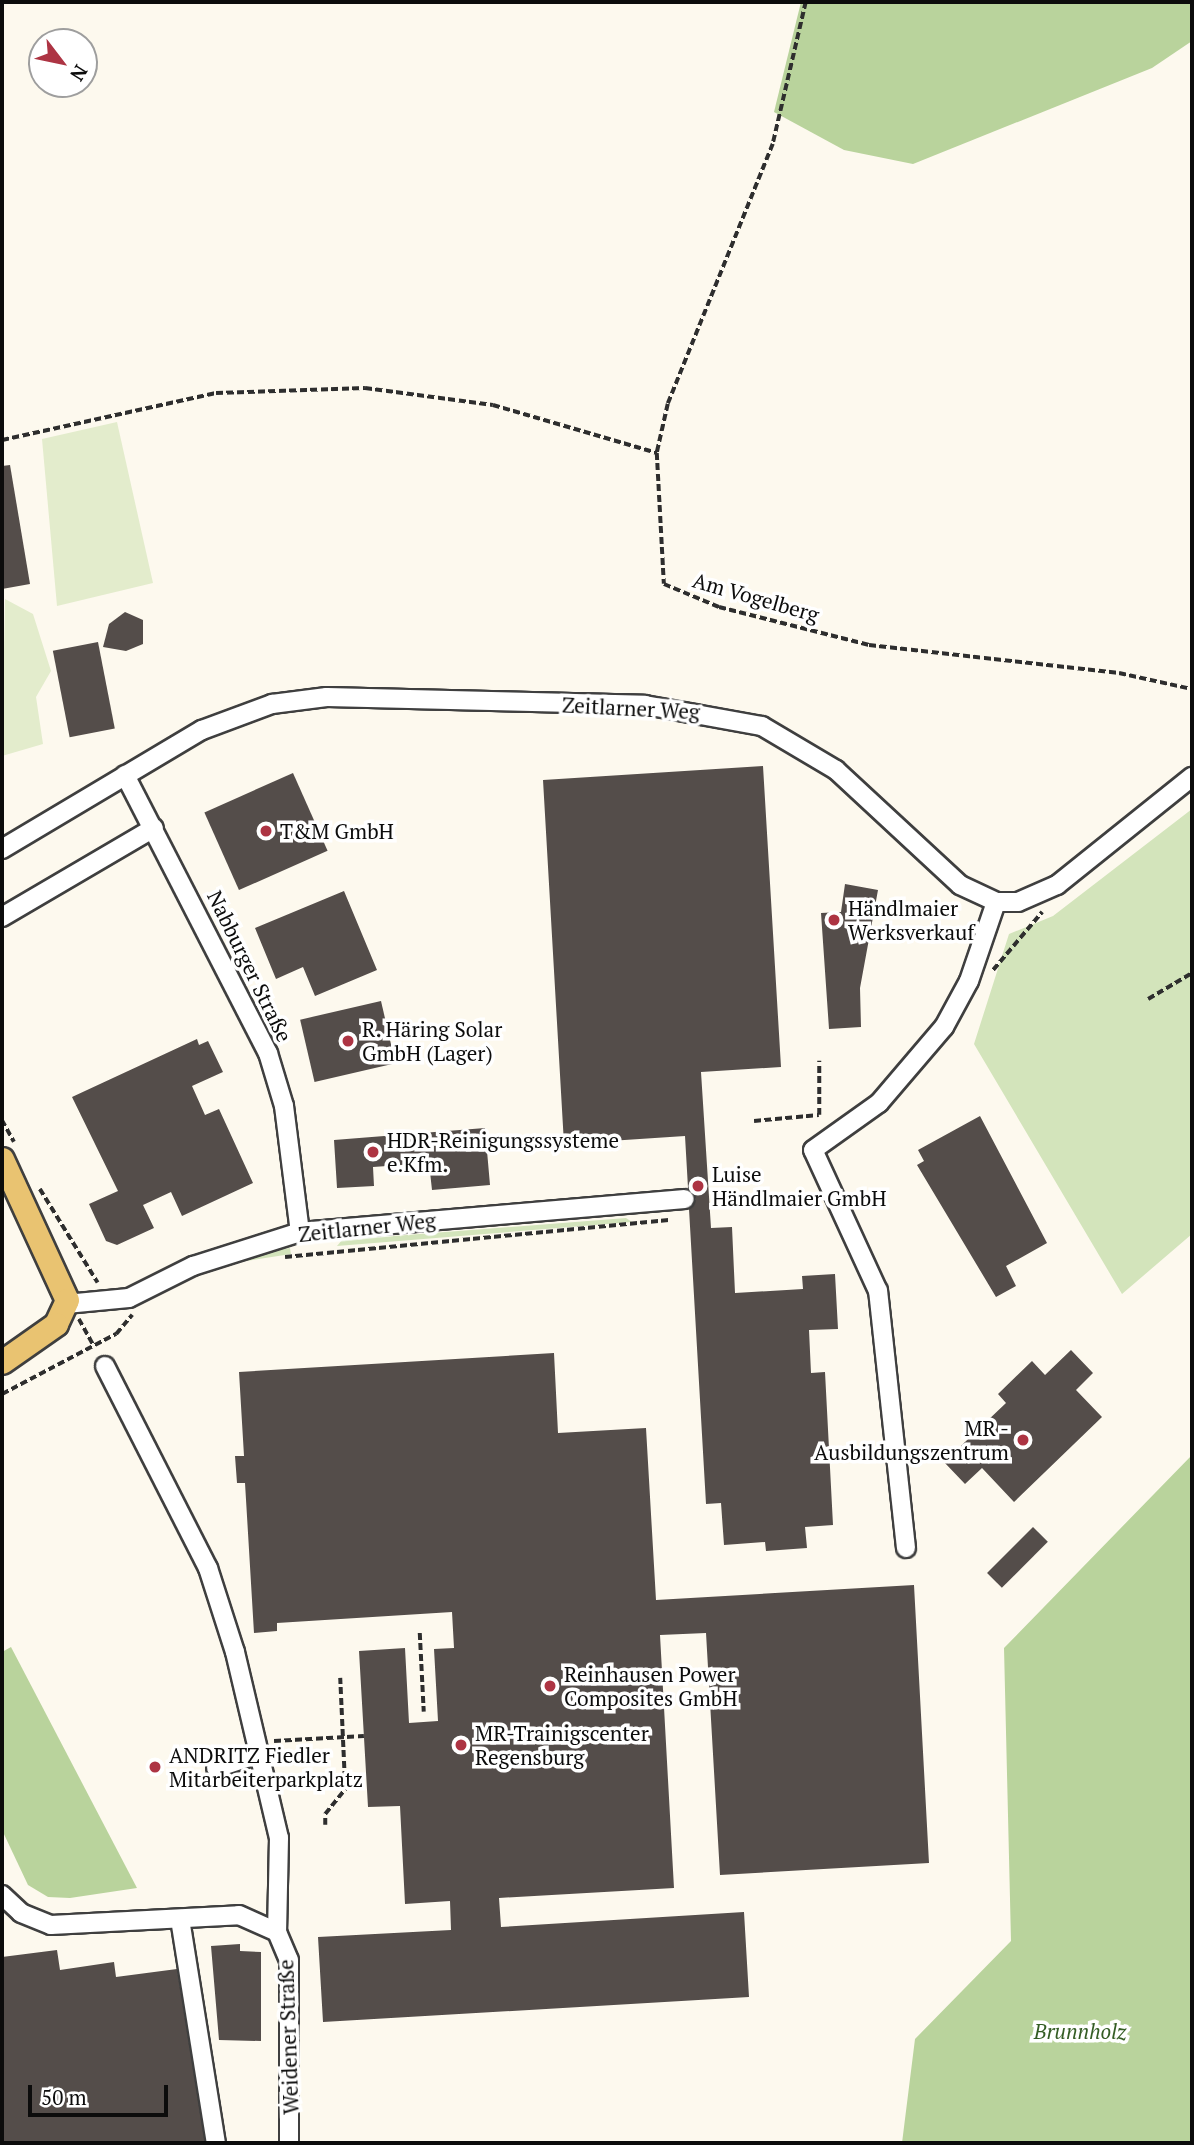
<!DOCTYPE html>
<html>
<head>
<meta charset="utf-8">
<style>
	body { margin:0 }
	#map { position:relative; width:1194px; height:2145px; overflow:hidden; background:#fdf9ee; font-family:"PT Serif",serif }
	div>[style] { position:absolute }
	.green>* { inset:0; background:#d3e4bb; transform-origin:0 0 }
	.forest>* { inset:0; background:#b9d39c }
	.pitch>* { inset:0; background:#e3eccc }
	.building>* { inset:0; background:#544d4a; transform-origin:0 0 }
	.path>* { height:3.5px; margin-top:-1.75px; transform-origin:0; background:repeating-linear-gradient(90deg,#2e2e2e 0 7px,transparent 0 10.5px) }
	.roads { filter:drop-shadow(2px 0 #3f3f3f) drop-shadow(-2px 0 #3f3f3f) drop-shadow(0 2px #3f3f3f) drop-shadow(0 -2px #3f3f3f) }
	.minor>* { height:18px; margin:-9px; padding:0 9px; transform-origin:9px; border-radius:9px; background:#fff }
	.major>* { height:23px; margin:-11.5px; padding:0 11.5px; transform-origin:11.5px; border-radius:11.5px; background:#e9c371 }
	.dots>* { width:19px; height:19px; translate:-50% -50%; box-sizing:border-box; border:4px solid #fff; border-radius:50% }
	span { translate:-50% -50%; white-space:nowrap; text-align:center; line-height:1.15; -webkit-text-stroke:7px #fff; paint-order:stroke }
	.street-label { font-size:21px; color:#0c0c0c }
	.poi-label { font-size:21px; color:#0c0c0c }
	.left { translate:0 -50%; text-align:left }
	.right { translate:-100% -50%; text-align:right }
	.park-label { font-size:21px; color:#345d24; font-style:italic }
	.frame { position:absolute; inset:0; border:4px solid #0c0c0c; pointer-events:none }
	.north { position:absolute; left:28px; top:28px; width:70px; height:70px; box-sizing:border-box; background:#fff; border:2px solid #9e9e9e; border-radius:50%; rotate:122deg; font-size:19px; font-weight:700; line-height:28px; text-align:center; color:#0c0c0c }
	.north::after { content:''; display:block; margin:auto; width:24px; height:32px; background:#ad3443; clip-path:polygon(50% 0,100% 100%,50% 72%,0 100%) }
	.scale { position:absolute; left:28px; top:2085px; width:140px; height:32px; box-sizing:border-box; border:4px solid #0c0c0c; border-top:0; padding-left:9px; font-size:21px; line-height:24px; white-space:nowrap; color:#0c0c0c; -webkit-text-stroke:5px #fff; paint-order:stroke }
</style>
</head>
<body>
<div id="map">
	<div class="green">
		<div style="clip-path:polygon(1192px 809px,1192px 1234px,1122px 1294px,974px 1044px,1009px 934px,1053px 916px)"></div>
		<div style="clip-path:polygon(626px 1218px,632px 1222px,337px 1246px,342px 1240px)"></div>
		<div style="left:290px;top:1248px;width:6px;height:100px;rotate:81deg"></div>
	</div>
	<div class="forest">
		<div style="clip-path:polygon(801px 2px,1192px 2px,1192px 41px,1152px 68px,913px 164px,844px 150px,774px 112px)"></div>
		<div style="clip-path:polygon(1192px 1455px,1192px 2143px,902px 2143px,915px 2039px,1011px 1941px,1004px 1648px)"></div>
		<div style="clip-path:polygon(11px 1647px,137px 1888px,70px 1898px,48px 1897px,28px 1885px,2px 1830px,2px 1652px)"></div>
	</div>
	<div class="pitch">
		<div style="clip-path:polygon(117px 422px,153px 583px,57px 606px,42px 439px)"></div>
		<div style="clip-path:polygon(5px 599px,33px 614px,51px 671px,36px 697px,43px 744px,2px 756px)"></div>
	</div>
	<div class="building">
		<div style="clip-path:polygon(10px 465px,30px 584px,2px 589px,2px 466px)"></div>
		<div style="clip-path:polygon(125px 612px,143px 620px,143px 644px,126px 651px,103px 647px,109px 624px)"></div>
		<div style="left:98px;top:642px;width:88px;height:46px;rotate:79deg"></div>
		<div style="clip-path:polygon(763px 766px,781px 1067px,701px 1072px,711px 1228px,732px 1227px,735px 1293px,803px 1289px,802px 1276px,835px 1274px,838px 1329px,809px 1330px,811px 1373px,825px 1372px,833px 1525px,805px 1527px,807px 1548px,766px 1551px,765px 1542px,724px 1545px,721px 1503px,706px 1504px,689px 1209px,696px 1199px,688px 1188px,685px 1136px,564px 1144px,543px 780px)"></div>
		<div style="left:293px;top:773px;width:85px;height:97px;rotate:66deg"></div>
		<div style="clip-path:polygon(845px 884px,878px 890px,860px 988px,861px 1027px,829px 1029px,821px 913px,841px 912px)"></div>
		<div style="clip-path:polygon(344px 891px,377px 970px,315px 996px,303px 967px,276px 979px,255px 928px)"></div>
		<div style="left:381px;top:1001px;width:64px;height:83px;rotate:77deg"></div>
		<div style="clip-path:polygon(197px 1039px,199px 1045px,208px 1041px,223px 1072px,192px 1086px,205px 1115px,219px 1109px,253px 1183px,182px 1216px,171px 1192px,143px 1205px,154px 1228px,117px 1245px,106px 1241px,89px 1204px,118px 1191px,72px 1097px)"></div>
		<div style="clip-path:polygon(980px 1116px,1047px 1243px,1006px 1266px,1016px 1286px,996px 1297px,917px 1165px,924px 1161px,918px 1150px)"></div>
		<div style="clip-path:polygon(485px 1128px,490px 1185px,432px 1190px,429px 1163px,373px 1167px,374px 1186px,337px 1188px,334px 1140px)"></div>
		<div style="clip-path:polygon(1071px 1350px,1093px 1373px,1076px 1390px,1102px 1417px,1014px 1502px,982px 1468px,965px 1484px,944px 1462px,1006px 1403px,998px 1394px,1032px 1361px,1045px 1375px)"></div>
		<div style="clip-path:polygon(554px 1353px,558px 1433px,646px 1428px,656px 1600px,914px 1585px,929px 1863px,720px 1875px,706px 1633px,660px 1635px,674px 1888px,499px 1898px,501px 1927px,744px 1912px,749px 1997px,323px 2022px,318px 1937px,451px 1930px,450px 1901px,405px 1904px,400px 1806px,368px 1807px,359px 1651px,405px 1648px,409px 1723px,438px 1721px,434px 1649px,454px 1648px,452px 1612px,277px 1623px,277px 1631px,254px 1633px,245px 1483px,237px 1483px,235px 1456px,244px 1456px,239px 1372px)"></div>
		<div style="left:1033px;top:1527px;width:21px;height:65px;rotate:45deg"></div>
		<div style="clip-path:polygon(240px 1944px,240px 1951px,261px 1952px,261px 2041px,219px 2040px,211px 1946px)"></div>
		<div style="clip-path:polygon(57px 1950px,60px 1970px,114px 1962px,116px 1977px,177px 1969px,205px 2143px,2px 2143px,2px 1957px)"></div>
	</div>
	<div class="path">
		<div style="left:806px;top:2px;width:146px;rotate:103.1deg"></div>
		<div style="left:773px;top:144px;width:280px;rotate:112deg"></div>
		<div style="left:668px;top:404px;width:50px;rotate:102.7deg"></div>
		<div style="left:657px;top:453px;width:131px;rotate:86.9deg"></div>
		<div style="left:664px;top:584px;width:60px;rotate:22.7deg"></div>
		<div style="left:719px;top:607px;width:155px;rotate:14.2deg"></div>
		<div style="left:869px;top:645px;width:252px;rotate:6.4deg"></div>
		<div style="left:1119px;top:673px;width:75px;rotate:12.4deg"></div>
		<div style="left:2px;top:440px;width:219px;rotate:-12.4deg"></div>
		<div style="left:216px;top:393px;width:149px;rotate:-1.9deg"></div>
		<div style="left:365px;top:388px;width:129px;rotate:7.6deg"></div>
		<div style="left:493px;top:405px;width:171px;rotate:16.3deg"></div>
		<div style="left:993px;top:970px;width:76px;rotate:-49.8deg"></div>
		<div style="left:1148px;top:999px;width:51px;rotate:-30.6deg"></div>
		<div style="left:2px;top:1120px;width:25px;rotate:61deg"></div>
		<div style="left:754px;top:1121px;width:65px;rotate:-5.3deg"></div>
		<div style="left:819px;top:1115px;width:54px;rotate:-90deg"></div>
		<div style="left:40px;top:1189px;width:110px;rotate:58.3deg"></div>
		<div style="left:285px;top:1257px;width:388px;rotate:-5.5deg"></div>
		<div style="left:79px;top:1319px;width:31px;rotate:61deg"></div>
		<div style="left:2px;top:1394px;width:129px;rotate:-27.8deg"></div>
		<div style="left:116px;top:1334px;width:25px;rotate:-50deg"></div>
		<div style="left:420px;top:1633px;width:79px;rotate:87.1deg"></div>
		<div style="left:274px;top:1741px;width:90px;rotate:-3.2deg"></div>
		<div style="left:325px;top:1825px;width:11px;rotate:-90deg"></div>
		<div style="left:325px;top:1814px;width:32px;rotate:-51deg"></div>
		<div style="left:345px;top:1789px;width:111px;rotate:-92.6deg"></div>
	</div>
	<div class="roads">
		<div class="minor">
			<div style="left:125px;top:775px;width:313px;rotate:62.8deg"></div>
			<div style="left:268px;top:1053px;width:55px;rotate:73.2deg"></div>
			<div style="left:284px;top:1106px;width:127px;rotate:82.8deg"></div>
			<div style="left:2px;top:849px;width:233px;rotate:-30.8deg"></div>
			<div style="left:202px;top:730px;width:75px;rotate:-20.4deg"></div>
			<div style="left:272px;top:704px;width:55px;rotate:-7.3deg"></div>
			<div style="left:327px;top:697px;width:318px;rotate:1.4deg"></div>
			<div style="left:645px;top:705px;width:119px;rotate:10.2deg"></div>
			<div style="left:762px;top:726px;width:86px;rotate:30.7deg"></div>
			<div style="left:836px;top:770px;width:169px;rotate:42.8deg"></div>
			<div style="left:960px;top:885px;width:40px;rotate:25deg"></div>
			<div style="left:996px;top:902px;width:22px"></div>
			<div style="left:1018px;top:902px;width:43px;rotate:-23.6deg"></div>
			<div style="left:1057px;top:885px;width:173px;rotate:-38.7deg"></div>
			<div style="left:2px;top:917px;width:176px;rotate:-30.4deg"></div>
			<div style="left:66px;top:1304px;width:63px;rotate:-5.4deg"></div>
			<div style="left:129px;top:1298px;width:72px;rotate:-26.6deg"></div>
			<div style="left:193px;top:1266px;width:112px;rotate:-17.6deg"></div>
			<div style="left:300px;top:1232px;width:386px;rotate:-4.9deg"></div>
			<div style="left:105px;top:1366px;width:227px;rotate:63deg"></div>
			<div style="left:208px;top:1568px;width:88px;rotate:72.2deg"></div>
			<div style="left:235px;top:1652px;width:191px;rotate:76.7deg"></div>
			<div style="left:279px;top:1838px;width:94px;rotate:91.2deg"></div>
			<div style="left:906px;top:1548px;width:259px;rotate:-96.2deg"></div>
			<div style="left:878px;top:1291px;width:155px;rotate:-114.7deg"></div>
			<div style="left:813px;top:1150px;width:81px;rotate:-35.5deg"></div>
			<div style="left:879px;top:1103px;width:100px;rotate:-49.5deg"></div>
			<div style="left:944px;top:1027px;width:52px;rotate:-61.5deg"></div>
			<div style="left:969px;top:981px;width:83px;rotate:-71.1deg"></div>
			<div style="left:216px;top:1768px;width:47px;rotate:-18.4deg"></div>
			<div style="left:2px;top:1895px;width:26px;rotate:43deg"></div>
			<div style="left:21px;top:1913px;width:32px;rotate:22deg"></div>
			<div style="left:51px;top:1925px;width:188px;rotate:-3deg"></div>
			<div style="left:239px;top:1915px;width:42px;rotate:24.1deg"></div>
			<div style="left:277px;top:1932px;width:30px;rotate:67deg"></div>
			<div style="left:289px;top:1960px;width:183px;rotate:90deg"></div>
			<div style="left:180px;top:1919px;width:227px;rotate:80.9deg"></div>
		</div>
		<div class="major">
			<div style="left:2px;top:1159px;width:155px;rotate:65.3deg"></div>
			<div style="left:67px;top:1300px;width:26px;rotate:115deg"></div>
			<div style="left:56px;top:1324px;width:66px;rotate:144.9deg"></div>
		</div>
	</div>
	<div class="dots">
		<div style="left:266px;top:831px;background:#ad3443"></div>
		<div style="left:834px;top:920px;background:#ad3443"></div>
		<div style="left:348px;top:1041px;background:#ad3443"></div>
		<div style="left:373px;top:1152px;background:#ad3443"></div>
		<div style="left:698px;top:1186px;background:#ad3443"></div>
		<div style="left:1023px;top:1440px;background:#ad3443"></div>
		<div style="left:550px;top:1686px;background:#ad3443"></div>
		<div style="left:461px;top:1745px;background:#ad3443"></div>
		<div style="left:155px;top:1767px;background:#ad3443"></div>
	</div>
	<div class="street-label">
		<span style="left:756px;top:597px;rotate:16deg">Am Vogelberg</span>
		<span style="left:631px;top:708px;rotate:3deg">Zeitlarner Weg</span>
		<span style="left:250px;top:966px;rotate:64deg">Nabburger Straße</span>
		<span style="left:367px;top:1227px;rotate:-6deg">Zeitlarner Weg</span>
		<span style="left:288px;top:2037px;rotate:-92deg">Weidener Straße</span>
	</div>
	<div class="poi-label">
		<span class="left" style="left:280px;top:831px">T&amp;M GmbH</span>
		<span class="left" style="left:848px;top:920px">Händlmaier<br>Werksverkauf</span>
		<span class="left" style="left:362px;top:1041px">R. Häring Solar<br>GmbH (Lager)</span>
		<span class="left" style="left:387px;top:1152px">HDR-Reinigungssysteme<br>e.Kfm.</span>
		<span class="left" style="left:712px;top:1186px">Luise<br>Händlmaier GmbH</span>
		<span class="right" style="left:1009px;top:1440px">MR -<br>Ausbildungszentrum</span>
		<span class="left" style="left:564px;top:1686px">Reinhausen Power<br>Composites GmbH</span>
		<span class="left" style="left:475px;top:1745px">MR-Trainigscenter<br>Regensburg</span>
		<span class="left" style="left:169px;top:1767px">ANDRITZ Fiedler<br>Mitarbeiterparkplatz</span>
	</div>
	<div class="park-label">
		<span style="left:1080px;top:2031px">Brunnholz</span>
	</div>
	<div class="frame"></div>
	<div class="north">N</div>
	<div class="scale">50 m</div>
</div>
</body>
</html>
